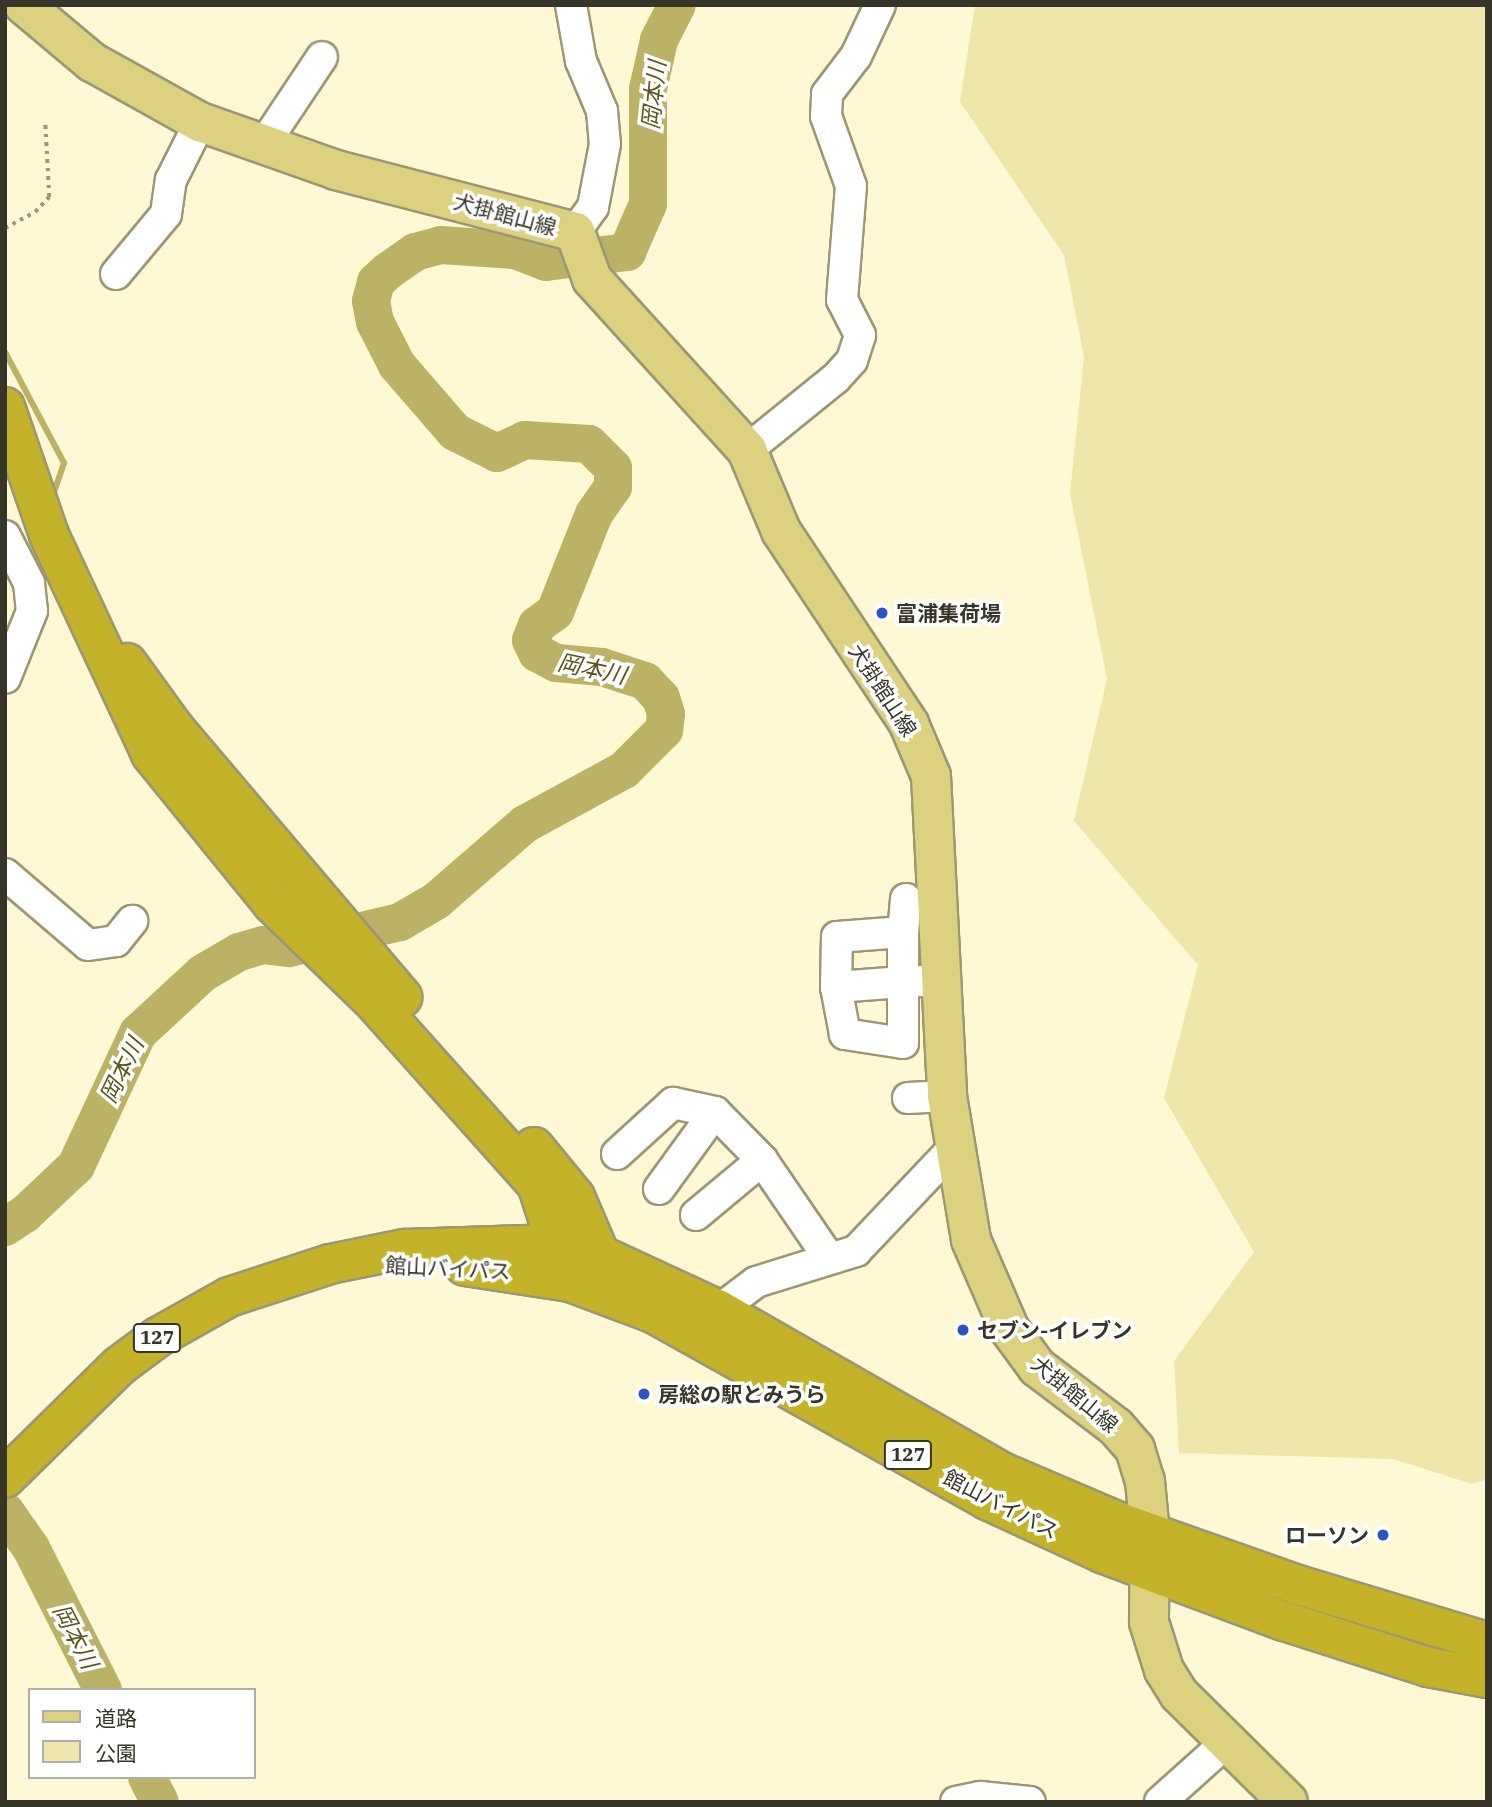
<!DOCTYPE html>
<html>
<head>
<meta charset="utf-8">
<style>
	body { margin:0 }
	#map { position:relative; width:1492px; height:1807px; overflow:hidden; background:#fef9d4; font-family:"IBM Plex Serif","Noto Sans JP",serif }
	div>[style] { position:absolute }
	.green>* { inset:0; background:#eee6aa }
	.stream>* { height:6px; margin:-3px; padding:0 3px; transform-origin:3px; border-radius:3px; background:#bcb266 }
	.river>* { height:38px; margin:-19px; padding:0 19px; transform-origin:19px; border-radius:19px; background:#bcb266 }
	.path>* { height:3.5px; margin-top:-1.75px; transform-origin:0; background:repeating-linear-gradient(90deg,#9a967d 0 3.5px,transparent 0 8.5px) }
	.roads { filter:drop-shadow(2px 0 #9b9775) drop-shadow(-2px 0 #9b9775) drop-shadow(0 2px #9b9775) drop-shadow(0 -2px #9b9775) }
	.minor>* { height:30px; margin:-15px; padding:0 15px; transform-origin:15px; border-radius:15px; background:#fff }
	.major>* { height:38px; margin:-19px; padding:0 19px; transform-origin:19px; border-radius:19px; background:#dcd17f }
	.highway>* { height:38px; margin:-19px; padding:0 19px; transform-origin:19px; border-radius:19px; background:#c4b329 }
	.dots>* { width:19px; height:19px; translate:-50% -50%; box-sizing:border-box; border:4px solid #fff; border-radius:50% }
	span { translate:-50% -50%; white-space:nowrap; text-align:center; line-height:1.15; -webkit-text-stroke:7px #fff; paint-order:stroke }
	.shield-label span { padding:2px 5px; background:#fff; border:2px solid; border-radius:5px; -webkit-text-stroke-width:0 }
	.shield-label { font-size:19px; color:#373527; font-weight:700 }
	.street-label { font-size:21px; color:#373527 }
	.poi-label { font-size:21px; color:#373527; font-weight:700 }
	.left { translate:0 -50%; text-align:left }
	.right { translate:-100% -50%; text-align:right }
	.water-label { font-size:23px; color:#5c541b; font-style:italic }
	.frame { position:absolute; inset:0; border:7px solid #373527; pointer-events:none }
	.legend { position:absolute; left:28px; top:1688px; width:228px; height:91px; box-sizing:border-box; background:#fff; border:2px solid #afaea9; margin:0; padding:9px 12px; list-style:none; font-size:21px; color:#373527 }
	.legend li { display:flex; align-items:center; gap:14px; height:35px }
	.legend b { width:35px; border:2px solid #afaea9 }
</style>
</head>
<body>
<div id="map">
	<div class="green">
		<div style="clip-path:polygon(975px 5px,1487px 5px,1487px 1479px,1472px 1484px,1393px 1459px,1179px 1453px,1174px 1361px,1254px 1252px,1164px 1098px,1198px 965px,1074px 821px,1107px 679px,1070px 493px,1084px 357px,1064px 255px,960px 102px)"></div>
	</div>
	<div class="stream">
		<div style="left:5px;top:352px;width:126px;rotate:62deg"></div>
		<div style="left:64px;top:463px;width:37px;rotate:109deg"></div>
	</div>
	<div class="river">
		<div style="left:5px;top:1227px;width:24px;rotate:-33deg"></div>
		<div style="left:25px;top:1214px;width:70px;rotate:-43.3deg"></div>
		<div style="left:76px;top:1166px;width:147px;rotate:-65deg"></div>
		<div style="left:138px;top:1033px;width:88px;rotate:-42.7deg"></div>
		<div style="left:203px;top:973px;width:42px;rotate:-30.3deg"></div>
		<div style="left:239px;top:952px;width:25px;rotate:-16deg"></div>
		<div style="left:263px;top:945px;width:26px;rotate:7deg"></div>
		<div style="left:289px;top:948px;width:114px;rotate:-13.2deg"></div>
		<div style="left:400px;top:922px;width:42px;rotate:-30.3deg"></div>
		<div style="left:436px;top:901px;width:118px;rotate:-40.9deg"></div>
		<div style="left:525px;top:824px;width:113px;rotate:-28.6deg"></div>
		<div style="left:624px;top:770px;width:57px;rotate:-45deg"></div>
		<div style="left:664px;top:730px;width:16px;rotate:-83deg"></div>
		<div style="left:666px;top:714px;width:17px;rotate:-107deg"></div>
		<div style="left:661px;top:698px;width:23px;rotate:-133deg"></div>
		<div style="left:645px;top:681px;width:45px;rotate:-162deg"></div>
		<div style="left:602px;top:667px;width:46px;rotate:-175deg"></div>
		<div style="left:556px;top:663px;width:21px;rotate:-152deg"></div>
		<div style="left:537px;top:653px;width:14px;rotate:-115deg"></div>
		<div style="left:531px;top:640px;width:16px;rotate:-68deg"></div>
		<div style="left:537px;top:625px;width:22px;rotate:-36deg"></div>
		<div style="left:555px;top:612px;width:105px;rotate:-68.3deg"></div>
		<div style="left:594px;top:514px;width:33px;rotate:-55deg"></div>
		<div style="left:613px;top:487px;width:19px;rotate:-90deg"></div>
		<div style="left:613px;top:468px;width:34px;rotate:-135deg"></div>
		<div style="left:589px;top:444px;width:64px;rotate:-176.4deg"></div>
		<div style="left:525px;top:440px;width:31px;rotate:155deg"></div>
		<div style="left:497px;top:453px;width:47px;rotate:-153.4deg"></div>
		<div style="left:455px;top:432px;width:89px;rotate:-130.9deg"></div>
		<div style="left:397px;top:365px;width:48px;rotate:-117.1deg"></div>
		<div style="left:375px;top:322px;width:21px;rotate:-101deg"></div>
		<div style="left:371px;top:301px;width:20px;rotate:-75deg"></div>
		<div style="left:376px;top:282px;width:16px;rotate:-43deg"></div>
		<div style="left:388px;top:271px;width:33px;rotate:-35deg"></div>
		<div style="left:415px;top:252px;width:27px;rotate:-15deg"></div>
		<div style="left:441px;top:245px;width:74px;rotate:3.9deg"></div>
		<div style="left:515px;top:250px;width:33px;rotate:21deg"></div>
		<div style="left:546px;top:262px;width:82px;rotate:-7deg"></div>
		<div style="left:627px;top:252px;width:52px;rotate:-66.4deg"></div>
		<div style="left:648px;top:204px;width:115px;rotate:-90deg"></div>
		<div style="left:648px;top:89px;width:50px;rotate:-77.3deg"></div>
		<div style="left:659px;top:40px;width:39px;rotate:-63deg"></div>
		<div style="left:5px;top:1511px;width:45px;rotate:54.9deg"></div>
		<div style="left:31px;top:1548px;width:159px;rotate:63.1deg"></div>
		<div style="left:147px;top:1777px;width:28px;rotate:63deg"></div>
	</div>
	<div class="path">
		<div style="left:5px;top:228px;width:34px;rotate:-28deg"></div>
		<div style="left:35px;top:212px;width:21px;rotate:-47deg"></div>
		<div style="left:49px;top:197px;width:74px;rotate:-93.1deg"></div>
	</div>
	<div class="roads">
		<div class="minor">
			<div style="left:571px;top:5px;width:57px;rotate:79.9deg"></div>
			<div style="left:581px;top:61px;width:54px;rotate:67.2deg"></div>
			<div style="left:602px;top:111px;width:33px;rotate:85deg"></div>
			<div style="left:605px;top:144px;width:64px;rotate:100.8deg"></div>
			<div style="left:593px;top:207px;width:31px;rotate:126deg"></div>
			<div style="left:262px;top:147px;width:108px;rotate:-56.3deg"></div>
			<div style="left:116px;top:274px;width:78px;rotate:-50.2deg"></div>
			<div style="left:166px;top:214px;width:34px;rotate:-82deg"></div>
			<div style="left:171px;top:180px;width:65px;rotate:-63.4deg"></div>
			<div style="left:747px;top:450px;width:114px;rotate:-39deg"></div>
			<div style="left:836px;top:378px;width:24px;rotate:-48deg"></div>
			<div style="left:852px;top:360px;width:26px;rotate:-72deg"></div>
			<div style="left:860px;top:335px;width:39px;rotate:-117deg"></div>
			<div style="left:842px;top:300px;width:114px;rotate:-85.5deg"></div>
			<div style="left:851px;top:186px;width:74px;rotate:-109.7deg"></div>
			<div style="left:826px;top:116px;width:22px;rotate:-87deg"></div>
			<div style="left:827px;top:94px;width:48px;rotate:-52.7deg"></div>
			<div style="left:856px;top:56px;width:56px;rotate:-64.8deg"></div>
			<div style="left:5px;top:536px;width:53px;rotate:62.9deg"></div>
			<div style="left:29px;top:583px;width:28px;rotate:84deg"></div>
			<div style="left:32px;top:611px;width:72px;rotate:111.9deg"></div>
			<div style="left:5px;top:874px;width:109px;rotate:40.5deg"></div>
			<div style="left:88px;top:945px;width:28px;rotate:-8deg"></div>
			<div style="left:116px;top:941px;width:26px;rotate:-51deg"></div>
			<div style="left:906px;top:899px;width:33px;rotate:95deg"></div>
			<div style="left:903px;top:932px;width:111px;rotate:90deg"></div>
			<div style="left:903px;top:1043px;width:59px;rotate:-171.2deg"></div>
			<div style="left:845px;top:1034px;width:48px;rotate:-100.8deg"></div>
			<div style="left:836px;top:987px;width:67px;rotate:-4.3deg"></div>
			<div style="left:903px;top:982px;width:39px;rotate:-3deg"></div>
			<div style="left:836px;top:987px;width:50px;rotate:-88.9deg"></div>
			<div style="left:837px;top:937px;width:66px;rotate:-4.3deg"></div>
			<div style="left:908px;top:1098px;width:39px;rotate:-3deg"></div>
			<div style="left:617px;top:1154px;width:76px;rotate:-42.3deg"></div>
			<div style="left:673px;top:1103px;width:43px;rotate:12.1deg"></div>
			<div style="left:659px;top:1189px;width:95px;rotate:-54deg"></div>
			<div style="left:715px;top:1112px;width:67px;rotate:45.6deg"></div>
			<div style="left:696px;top:1215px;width:86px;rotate:-39.8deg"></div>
			<div style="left:762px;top:1160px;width:119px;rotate:55.6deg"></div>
			<div style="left:719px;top:1310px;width:46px;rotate:-37.1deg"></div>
			<div style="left:756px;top:1282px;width:105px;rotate:-17.2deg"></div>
			<div style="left:856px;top:1251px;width:139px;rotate:-46.5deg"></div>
			<div style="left:956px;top:1802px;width:25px;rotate:-12deg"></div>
			<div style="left:980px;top:1797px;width:50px;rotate:5.7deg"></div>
			<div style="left:1160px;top:1802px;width:91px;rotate:-41.9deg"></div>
		</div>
		<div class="major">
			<div style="left:24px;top:5px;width:89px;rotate:40deg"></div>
			<div style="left:92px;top:62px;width:124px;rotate:29.1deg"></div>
			<div style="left:200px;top:122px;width:144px;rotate:19.4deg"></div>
			<div style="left:336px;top:170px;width:247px;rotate:14.5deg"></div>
			<div style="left:575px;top:232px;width:50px;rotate:70.1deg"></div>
			<div style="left:592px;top:279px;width:231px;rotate:47.8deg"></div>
			<div style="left:747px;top:450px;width:88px;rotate:67.2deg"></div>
			<div style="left:781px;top:531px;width:232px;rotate:56.4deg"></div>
			<div style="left:909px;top:724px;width:56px;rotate:67.1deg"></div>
			<div style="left:931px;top:776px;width:320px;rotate:87.1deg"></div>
			<div style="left:947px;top:1096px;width:146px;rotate:80.5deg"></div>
			<div style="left:971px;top:1240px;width:98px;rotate:66.6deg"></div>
			<div style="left:1010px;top:1330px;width:46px;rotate:53.9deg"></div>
			<div style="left:1037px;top:1367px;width:99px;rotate:37.2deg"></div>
			<div style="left:1116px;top:1427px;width:29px;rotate:49deg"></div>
			<div style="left:1135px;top:1449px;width:34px;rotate:73deg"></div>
			<div style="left:1145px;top:1481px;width:53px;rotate:84.6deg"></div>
			<div style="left:1150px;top:1534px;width:88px;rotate:90.7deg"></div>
			<div style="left:1149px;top:1622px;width:50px;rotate:72.6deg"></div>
			<div style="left:1164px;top:1670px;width:28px;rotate:58deg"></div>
			<div style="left:1179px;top:1694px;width:153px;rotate:44.7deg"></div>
		</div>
		<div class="highway">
			<div style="left:5px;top:407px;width:135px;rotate:71deg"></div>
			<div style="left:49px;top:535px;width:242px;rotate:65deg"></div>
			<div style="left:151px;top:754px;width:193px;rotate:50.9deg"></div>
			<div style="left:273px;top:904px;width:141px;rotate:44.1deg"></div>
			<div style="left:374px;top:1002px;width:244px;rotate:48.2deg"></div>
			<div style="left:537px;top:1184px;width:88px;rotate:72.2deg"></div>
			<div style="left:127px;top:663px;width:80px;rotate:54.1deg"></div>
			<div style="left:174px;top:728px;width:353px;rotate:49.7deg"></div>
			<div style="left:534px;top:1147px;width:65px;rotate:50.6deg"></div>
			<div style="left:575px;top:1197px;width:63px;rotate:66.7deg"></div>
			<div style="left:465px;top:1266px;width:106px;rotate:8.7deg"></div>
			<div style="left:570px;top:1282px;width:89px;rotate:20.5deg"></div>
			<div style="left:653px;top:1313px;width:383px;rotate:29.2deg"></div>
			<div style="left:987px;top:1500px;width:127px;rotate:24.7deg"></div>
			<div style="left:1102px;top:1553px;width:194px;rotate:20.5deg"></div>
			<div style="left:1284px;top:1621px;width:151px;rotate:17.7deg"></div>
			<div style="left:1428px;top:1667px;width:60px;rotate:10.6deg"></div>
			<div style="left:5px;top:1478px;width:160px;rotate:-44.5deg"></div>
			<div style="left:119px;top:1366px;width:49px;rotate:-36.6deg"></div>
			<div style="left:158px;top:1337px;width:81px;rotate:-29.4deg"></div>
			<div style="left:229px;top:1297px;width:106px;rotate:-18.1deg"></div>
			<div style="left:330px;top:1264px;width:76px;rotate:-11.5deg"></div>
			<div style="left:404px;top:1249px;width:150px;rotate:-1.9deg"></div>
			<div style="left:554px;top:1244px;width:47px;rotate:13.4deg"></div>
			<div style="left:600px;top:1255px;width:131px;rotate:24.8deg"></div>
			<div style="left:719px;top:1310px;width:328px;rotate:29.8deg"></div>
			<div style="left:1004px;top:1473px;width:125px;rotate:23.1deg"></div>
			<div style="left:1119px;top:1522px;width:193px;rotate:19.4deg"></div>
			<div style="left:1301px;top:1586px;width:194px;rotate:16.8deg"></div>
		</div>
	</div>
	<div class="dots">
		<div style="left:882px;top:613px;background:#2d53c3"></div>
		<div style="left:963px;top:1330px;background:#2d53c3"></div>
		<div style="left:644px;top:1394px;background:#2d53c3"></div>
		<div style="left:1383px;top:1535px;background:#2d53c3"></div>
	</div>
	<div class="shield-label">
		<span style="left:157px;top:1338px">127</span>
		<span style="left:908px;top:1455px">127</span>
	</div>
	<div class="street-label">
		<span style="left:505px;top:214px;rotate:15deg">犬掛館山線</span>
		<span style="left:883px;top:690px;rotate:57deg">犬掛館山線</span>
		<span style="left:448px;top:1268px;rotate:3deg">館山バイパス</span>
		<span style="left:1075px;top:1394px;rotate:40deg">犬掛館山線</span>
		<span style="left:1001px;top:1504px;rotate:27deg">館山バイパス</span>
	</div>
	<div class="poi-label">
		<span class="left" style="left:896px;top:613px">富浦集荷場</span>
		<span class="left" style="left:977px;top:1330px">セブン-イレブン</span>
		<span class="left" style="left:658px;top:1394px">房総の駅とみうら</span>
		<span class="right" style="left:1369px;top:1535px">ローソン</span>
	</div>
	<div class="water-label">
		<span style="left:653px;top:95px;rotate:-84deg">岡本川</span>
		<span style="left:592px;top:668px;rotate:12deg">岡本川</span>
		<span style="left:121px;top:1070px;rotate:-64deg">岡本川</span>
		<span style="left:76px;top:1636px;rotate:63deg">岡本川</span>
	</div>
	<div class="frame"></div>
	<ul class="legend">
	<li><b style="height:9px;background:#dcd17f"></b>道路</li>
	<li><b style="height:19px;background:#eee6aa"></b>公園</li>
	</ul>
</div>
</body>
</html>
